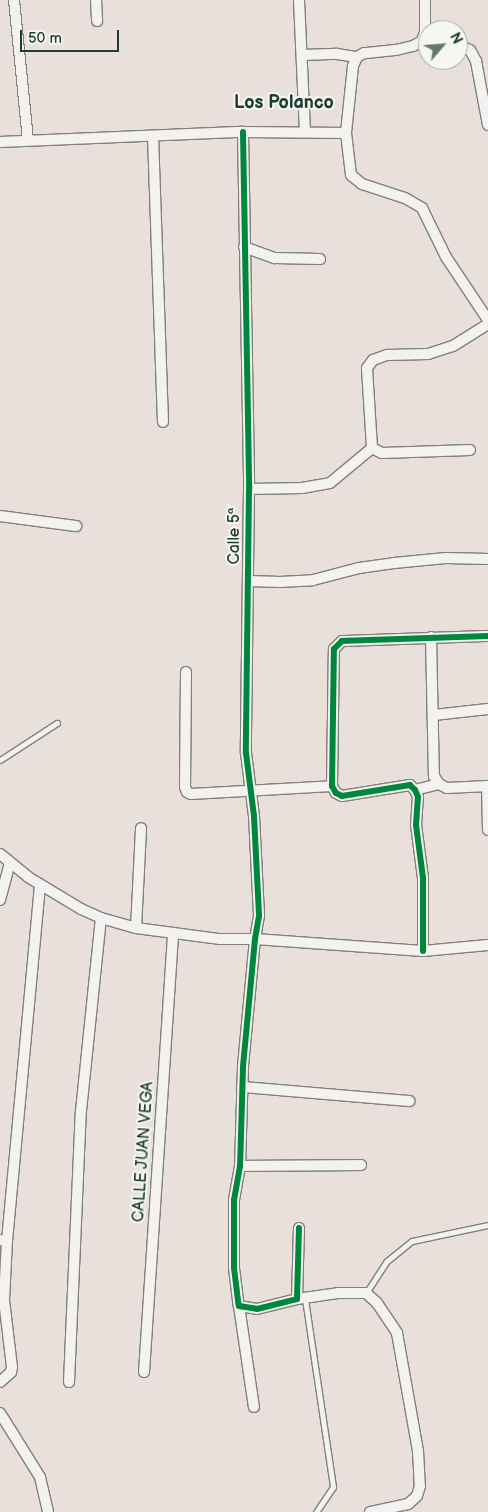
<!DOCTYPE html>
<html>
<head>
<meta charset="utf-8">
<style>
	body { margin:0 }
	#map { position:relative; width:488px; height:1512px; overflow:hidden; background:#e9e0dc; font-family:"Balsamiq Sans",sans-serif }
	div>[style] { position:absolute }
	.roads { filter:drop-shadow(1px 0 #7f817d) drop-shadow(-1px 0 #7f817d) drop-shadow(0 1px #7f817d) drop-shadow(0 -1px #7f817d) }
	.lane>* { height:5px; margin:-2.5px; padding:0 2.5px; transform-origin:2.5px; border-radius:2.5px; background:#f3f2f0 }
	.street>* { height:10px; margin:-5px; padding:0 5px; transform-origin:5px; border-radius:5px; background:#f3f2f0 }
	.cycleway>* { height:6px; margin:-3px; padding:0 3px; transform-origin:3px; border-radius:3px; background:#00873e }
	span { translate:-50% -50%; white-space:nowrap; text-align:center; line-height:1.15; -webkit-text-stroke:4px #f6f6f2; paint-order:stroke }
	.street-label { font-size:16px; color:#1f3d34 }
	.neighbourhood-label { font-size:18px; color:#1f3d34; font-weight:700 }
	.north { position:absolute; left:418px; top:20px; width:50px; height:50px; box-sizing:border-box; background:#f6f6f2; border:1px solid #a0aca6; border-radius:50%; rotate:63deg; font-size:14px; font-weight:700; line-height:20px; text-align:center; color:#1f3d34 }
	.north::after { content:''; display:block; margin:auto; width:18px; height:22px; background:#66766f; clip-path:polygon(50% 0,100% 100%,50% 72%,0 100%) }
	.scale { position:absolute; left:20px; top:30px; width:99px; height:22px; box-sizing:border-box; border:2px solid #1f3d34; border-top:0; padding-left:6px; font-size:15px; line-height:18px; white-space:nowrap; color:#1f3d34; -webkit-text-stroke:4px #f6f6f2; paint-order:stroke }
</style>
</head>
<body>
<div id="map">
	<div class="roads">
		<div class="lane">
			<div style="left:0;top:760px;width:68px;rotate:-33deg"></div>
			<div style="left:366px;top:1293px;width:38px;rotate:-57deg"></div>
			<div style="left:387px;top:1261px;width:32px;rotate:-39deg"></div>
			<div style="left:412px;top:1241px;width:78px;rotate:-11.9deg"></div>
			<div style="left:305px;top:1299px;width:190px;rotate:81.5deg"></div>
			<div style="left:333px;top:1487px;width:30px;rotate:124deg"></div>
		</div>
		<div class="street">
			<div style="left:14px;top:0;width:141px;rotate:84.3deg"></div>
			<div style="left:96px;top:0;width:21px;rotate:87deg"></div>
			<div style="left:299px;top:0;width:132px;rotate:87.4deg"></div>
			<div style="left:425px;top:0;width:32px;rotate:90deg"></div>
			<div style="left:425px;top:32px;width:9px;rotate:108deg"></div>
			<div style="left:422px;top:41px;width:10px;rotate:151deg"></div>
			<div style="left:413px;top:46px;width:18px;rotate:167deg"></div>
			<div style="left:395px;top:50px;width:31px;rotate:174deg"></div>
			<div style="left:364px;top:53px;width:8px;rotate:150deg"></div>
			<div style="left:357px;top:57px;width:10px;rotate:114deg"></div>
			<div style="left:353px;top:66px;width:67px;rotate:96deg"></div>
			<div style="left:346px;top:133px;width:42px;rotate:83.2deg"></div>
			<div style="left:351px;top:175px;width:14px;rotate:39deg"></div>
			<div style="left:362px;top:184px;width:45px;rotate:18deg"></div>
			<div style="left:405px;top:198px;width:20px;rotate:30deg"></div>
			<div style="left:422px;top:208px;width:55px;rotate:63.9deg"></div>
			<div style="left:446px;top:257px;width:76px;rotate:56.3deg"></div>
			<div style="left:458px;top:45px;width:13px;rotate:23deg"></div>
			<div style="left:470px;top:50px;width:13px;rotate:61deg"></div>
			<div style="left:476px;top:61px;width:65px;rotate:79.4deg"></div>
			<div style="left:303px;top:55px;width:34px;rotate:-2deg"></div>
			<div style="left:337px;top:54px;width:20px;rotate:9deg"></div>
			<div style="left:243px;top:132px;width:357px;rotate:89deg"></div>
			<div style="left:249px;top:489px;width:264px;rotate:90.7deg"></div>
			<div style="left:246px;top:753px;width:64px;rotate:82.8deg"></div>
			<div style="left:254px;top:816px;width:100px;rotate:87.1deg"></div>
			<div style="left:259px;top:916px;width:23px;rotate:100deg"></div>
			<div style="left:255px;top:939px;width:129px;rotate:95.4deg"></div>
			<div style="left:243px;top:1067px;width:99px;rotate:91.7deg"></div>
			<div style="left:240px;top:1166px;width:35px;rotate:100deg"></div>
			<div style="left:234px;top:1200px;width:68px;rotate:90deg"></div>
			<div style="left:234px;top:1268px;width:38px;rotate:83deg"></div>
			<div style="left:239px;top:1306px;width:18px;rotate:9deg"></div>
			<div style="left:257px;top:1309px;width:41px;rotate:-14deg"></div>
			<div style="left:297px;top:1299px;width:71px;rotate:-88.4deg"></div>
			<div style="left:153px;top:136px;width:286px;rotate:88deg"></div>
			<div style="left:0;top:142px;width:243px;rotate:-2.4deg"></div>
			<div style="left:243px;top:132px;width:103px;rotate:0.6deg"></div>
			<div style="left:244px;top:247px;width:33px;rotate:20deg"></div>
			<div style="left:275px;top:258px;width:45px;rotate:1.3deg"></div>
			<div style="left:372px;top:448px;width:80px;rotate:-93.6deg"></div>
			<div style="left:367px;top:368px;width:10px;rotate:-53deg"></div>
			<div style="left:373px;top:360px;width:15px;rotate:-20deg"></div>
			<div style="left:387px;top:355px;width:41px;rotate:-1.4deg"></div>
			<div style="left:428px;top:354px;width:26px;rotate:-18deg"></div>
			<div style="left:453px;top:346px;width:41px;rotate:-32.2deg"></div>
			<div style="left:372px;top:448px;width:11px;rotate:27deg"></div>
			<div style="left:382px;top:453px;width:88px;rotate:-2deg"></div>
			<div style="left:249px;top:489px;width:53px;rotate:-1.1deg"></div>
			<div style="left:302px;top:488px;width:28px;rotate:-10deg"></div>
			<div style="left:330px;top:483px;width:55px;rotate:-39.8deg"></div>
			<div style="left:0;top:516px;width:77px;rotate:7.5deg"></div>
			<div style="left:249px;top:581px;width:31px;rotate:2deg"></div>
			<div style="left:280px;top:582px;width:33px;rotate:-3deg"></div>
			<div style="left:313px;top:580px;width:48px;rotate:-14.6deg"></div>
			<div style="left:359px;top:568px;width:35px;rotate:-8deg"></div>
			<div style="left:394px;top:563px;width:52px;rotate:-5.5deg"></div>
			<div style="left:446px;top:558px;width:42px;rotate:1.4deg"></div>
			<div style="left:431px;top:637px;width:139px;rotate:88.8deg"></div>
			<div style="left:434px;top:776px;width:9px;rotate:58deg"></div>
			<div style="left:439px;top:784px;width:9px;rotate:27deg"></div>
			<div style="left:447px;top:788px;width:41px;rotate:-2.8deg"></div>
			<div style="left:186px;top:672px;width:115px;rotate:90.5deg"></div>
			<div style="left:185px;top:787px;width:5px;rotate:68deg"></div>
			<div style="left:187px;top:792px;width:4px;rotate:27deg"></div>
			<div style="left:191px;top:794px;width:141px;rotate:-3.2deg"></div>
			<div style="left:434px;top:715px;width:54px;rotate:-6.3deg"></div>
			<div style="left:487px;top:786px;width:44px;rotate:88.7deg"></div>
			<div style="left:415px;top:790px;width:25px;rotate:-14deg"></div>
			<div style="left:0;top:854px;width:36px;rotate:39deg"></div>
			<div style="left:28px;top:877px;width:62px;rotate:31.1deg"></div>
			<div style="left:81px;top:909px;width:22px;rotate:24deg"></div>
			<div style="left:101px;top:918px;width:36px;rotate:16deg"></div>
			<div style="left:136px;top:928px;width:85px;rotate:7.5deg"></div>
			<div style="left:220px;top:939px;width:35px"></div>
			<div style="left:255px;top:939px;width:168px;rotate:4.1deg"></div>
			<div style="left:423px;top:951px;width:65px;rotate:-5.3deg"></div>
			<div style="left:0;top:900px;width:38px;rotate:-75deg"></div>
			<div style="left:136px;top:928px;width:100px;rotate:-87.1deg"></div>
			<div style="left:423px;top:951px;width:73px;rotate:-90deg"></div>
			<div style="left:423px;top:878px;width:53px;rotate:-97.5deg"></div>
			<div style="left:416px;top:825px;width:28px;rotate:-86deg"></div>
			<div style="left:418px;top:797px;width:8px;rotate:-113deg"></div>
			<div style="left:415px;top:790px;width:7px;rotate:-135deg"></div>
			<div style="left:410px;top:785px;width:69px;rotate:170.8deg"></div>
			<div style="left:342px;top:796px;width:7px;rotate:-153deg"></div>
			<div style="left:336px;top:793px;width:8px;rotate:-120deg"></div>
			<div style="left:332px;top:786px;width:137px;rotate:-89.2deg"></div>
			<div style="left:334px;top:649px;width:11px;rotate:-45deg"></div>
			<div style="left:342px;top:641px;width:146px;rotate:-2deg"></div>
			<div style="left:242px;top:1087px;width:168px;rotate:4.8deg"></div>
			<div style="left:240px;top:1166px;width:121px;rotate:-0.5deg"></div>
			<div style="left:0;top:1240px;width:7px;rotate:8deg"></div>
			<div style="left:7px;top:1241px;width:358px;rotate:-84.7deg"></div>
			<div style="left:297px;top:1299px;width:41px;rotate:-8.3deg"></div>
			<div style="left:338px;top:1293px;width:28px"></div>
			<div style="left:366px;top:1293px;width:15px;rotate:42deg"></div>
			<div style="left:377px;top:1303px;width:36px;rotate:56deg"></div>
			<div style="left:397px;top:1333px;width:120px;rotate:79.9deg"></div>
			<div style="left:418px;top:1451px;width:35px;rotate:87deg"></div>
			<div style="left:420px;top:1486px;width:10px;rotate:107deg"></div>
			<div style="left:417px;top:1496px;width:12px;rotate:138deg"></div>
			<div style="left:408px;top:1504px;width:39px;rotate:168deg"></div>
			<div style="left:239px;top:1306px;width:102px;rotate:81.6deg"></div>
			<div style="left:144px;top:1372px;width:439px;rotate:-86.2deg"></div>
			<div style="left:0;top:1382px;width:15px;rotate:-42deg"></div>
			<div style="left:11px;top:1372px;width:5px;rotate:-79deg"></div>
			<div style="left:12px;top:1367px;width:67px;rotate:-96.8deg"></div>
			<div style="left:4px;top:1300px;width:59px;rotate:-87.1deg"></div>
			<div style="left:69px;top:1382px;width:271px;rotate:-87.5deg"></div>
			<div style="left:81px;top:1111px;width:194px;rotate:-84.1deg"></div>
			<div style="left:0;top:1413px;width:75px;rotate:58deg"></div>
			<div style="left:40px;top:1477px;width:36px;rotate:77deg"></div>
		</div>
	</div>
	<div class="cycleway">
		<div style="left:243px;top:132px;width:357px;rotate:89deg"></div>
		<div style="left:249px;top:489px;width:264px;rotate:90.7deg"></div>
		<div style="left:246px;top:753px;width:64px;rotate:82.8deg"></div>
		<div style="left:254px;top:816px;width:100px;rotate:87.1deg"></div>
		<div style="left:259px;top:916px;width:23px;rotate:100deg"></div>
		<div style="left:255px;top:939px;width:129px;rotate:95.4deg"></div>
		<div style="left:243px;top:1067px;width:99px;rotate:91.7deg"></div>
		<div style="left:240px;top:1166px;width:35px;rotate:100deg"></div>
		<div style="left:234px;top:1200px;width:68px;rotate:90deg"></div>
		<div style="left:234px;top:1268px;width:38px;rotate:83deg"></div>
		<div style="left:239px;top:1306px;width:18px;rotate:9deg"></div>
		<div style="left:257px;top:1309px;width:41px;rotate:-14deg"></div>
		<div style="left:297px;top:1299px;width:71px;rotate:-88.4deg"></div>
		<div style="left:423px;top:951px;width:73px;rotate:-90deg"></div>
		<div style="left:423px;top:878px;width:53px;rotate:-97.5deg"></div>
		<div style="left:416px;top:825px;width:28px;rotate:-86deg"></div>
		<div style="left:418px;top:797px;width:8px;rotate:-113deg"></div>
		<div style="left:415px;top:790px;width:7px;rotate:-135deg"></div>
		<div style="left:410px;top:785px;width:69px;rotate:170.8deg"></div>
		<div style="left:342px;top:796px;width:7px;rotate:-153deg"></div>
		<div style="left:336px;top:793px;width:8px;rotate:-120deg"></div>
		<div style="left:332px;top:786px;width:137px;rotate:-89.2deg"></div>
		<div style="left:334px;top:649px;width:11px;rotate:-45deg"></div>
		<div style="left:342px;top:641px;width:146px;rotate:-2deg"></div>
	</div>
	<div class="street-label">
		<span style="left:235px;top:536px;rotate:-90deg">Calle 5ª</span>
		<span style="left:144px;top:1152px;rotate:-86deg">CALLE JUAN VEGA</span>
	</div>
	<div class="neighbourhood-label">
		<span style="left:284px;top:103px">Los Polanco</span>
	</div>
	<div class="north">N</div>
	<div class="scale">50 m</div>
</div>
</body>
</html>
